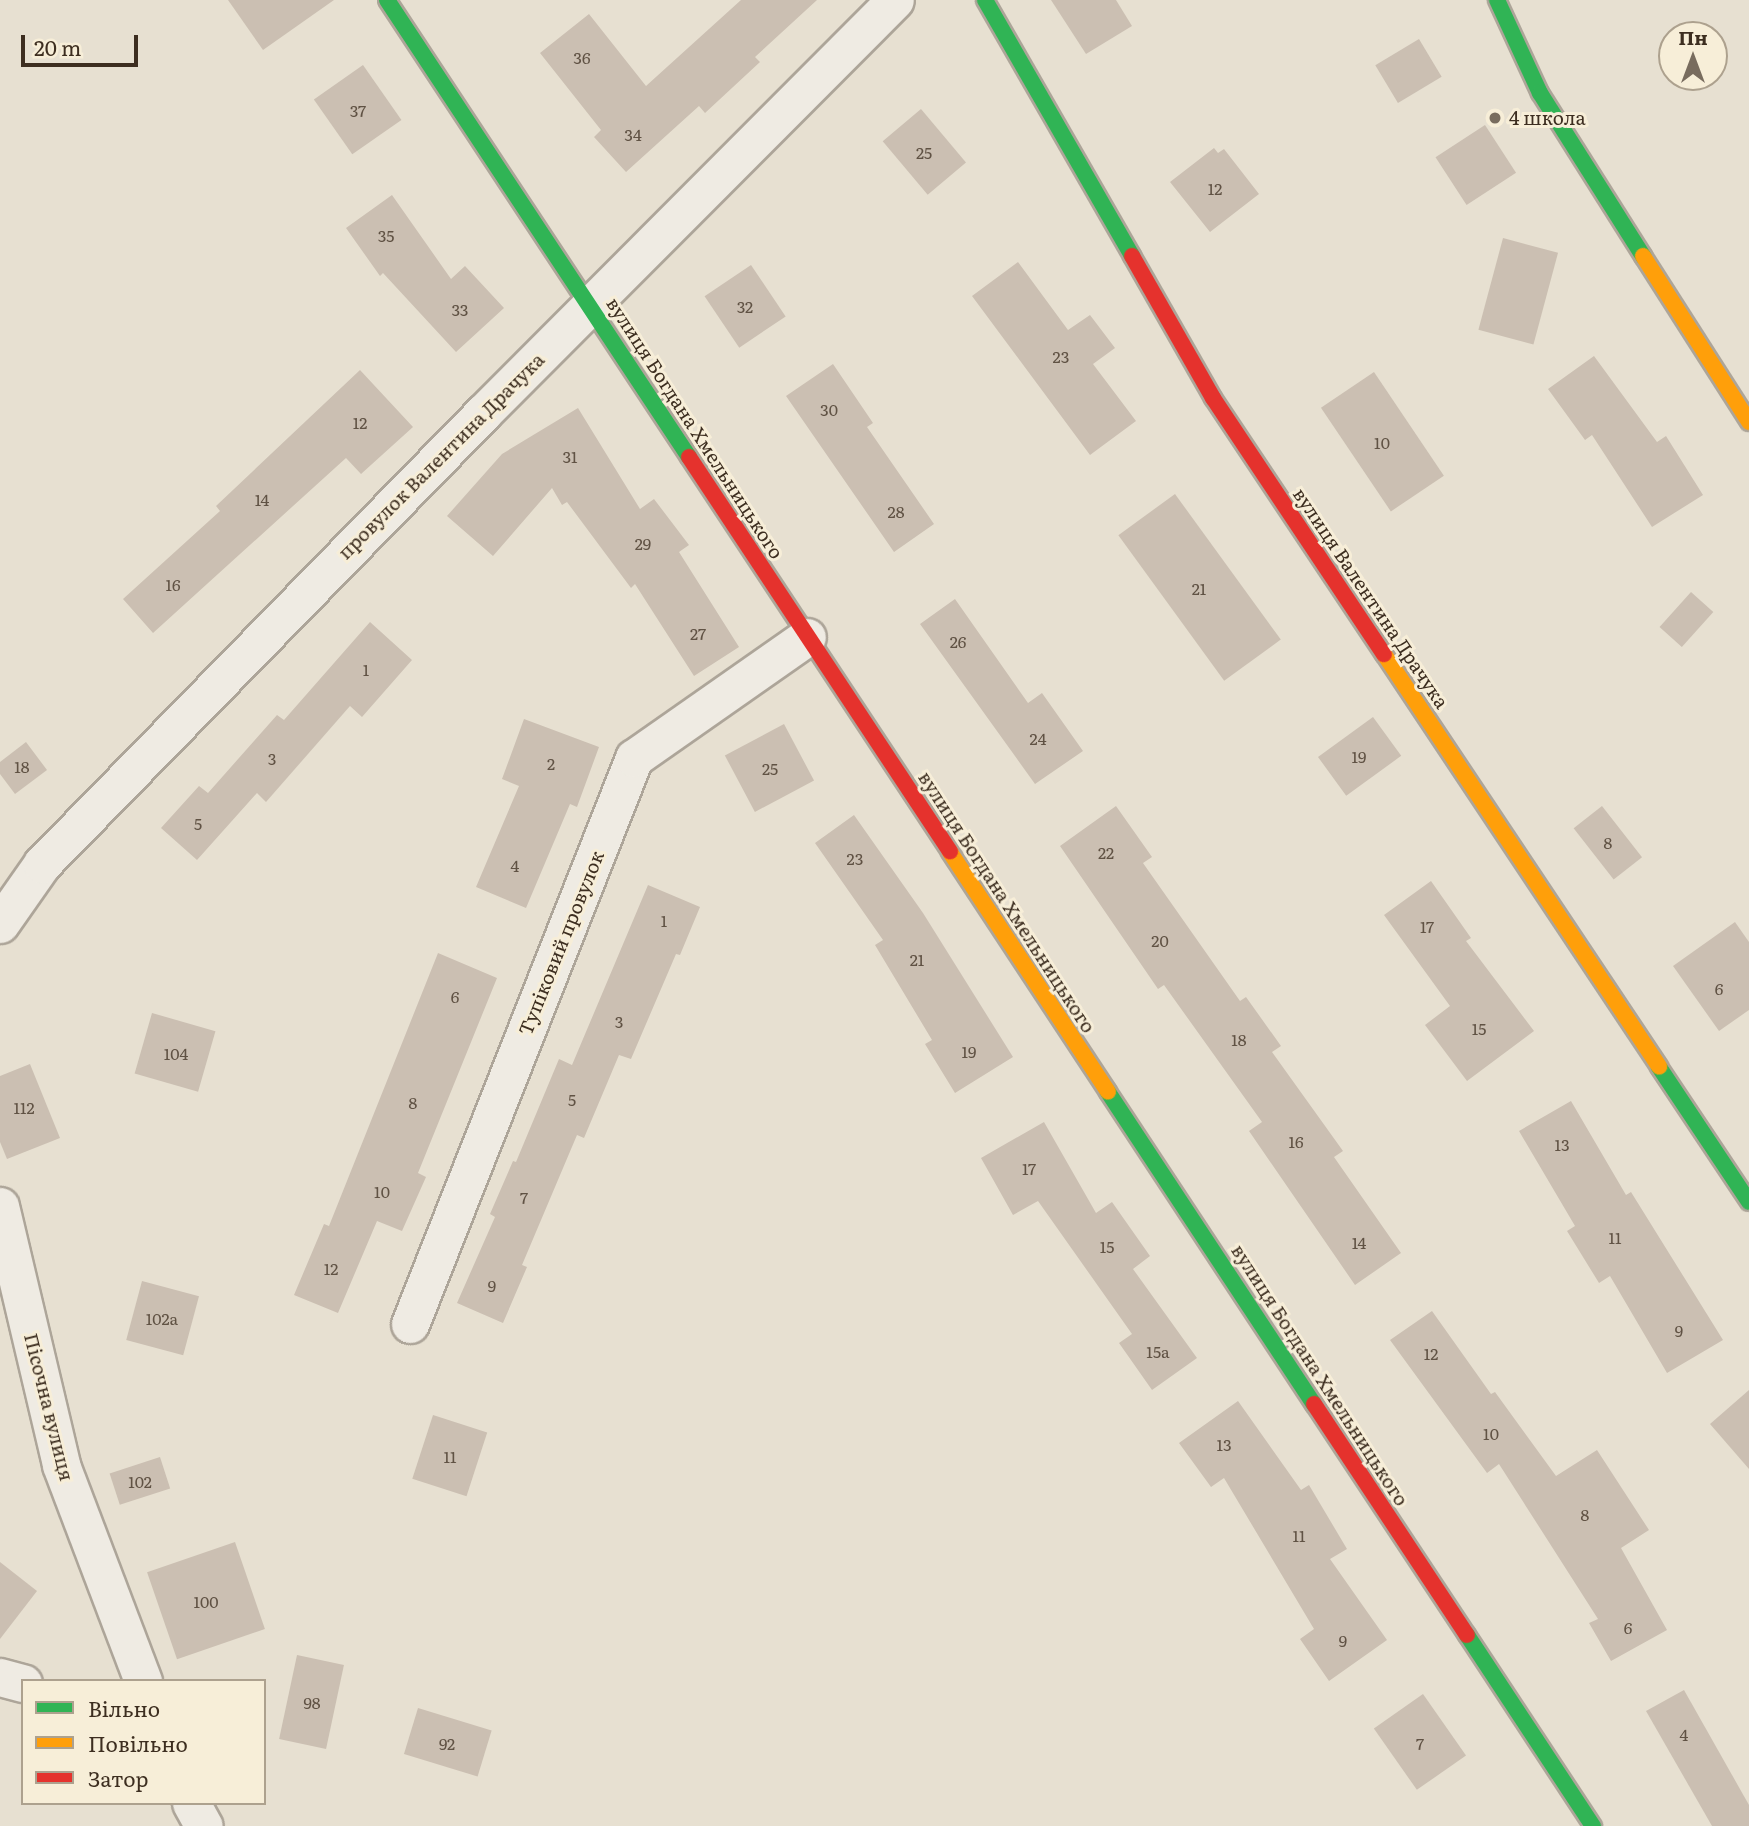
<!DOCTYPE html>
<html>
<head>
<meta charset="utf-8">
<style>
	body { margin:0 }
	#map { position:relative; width:1749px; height:1826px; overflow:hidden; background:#e7e0d1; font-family:Literata,serif }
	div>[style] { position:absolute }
	.building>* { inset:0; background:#cbbfb2; transform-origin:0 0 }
	.roads { filter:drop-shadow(2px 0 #ada599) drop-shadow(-2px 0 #ada599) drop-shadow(0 2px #ada599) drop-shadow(0 -2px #ada599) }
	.street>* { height:37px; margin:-18.5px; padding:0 18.5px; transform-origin:18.5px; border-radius:18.5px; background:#efebe3 }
	.fast>* { height:16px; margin:-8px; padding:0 8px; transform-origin:8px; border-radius:8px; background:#30b455 }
	.slow>* { height:16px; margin:-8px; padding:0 8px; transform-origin:8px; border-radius:8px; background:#ff9f0a }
	.jam>* { height:16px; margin:-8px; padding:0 8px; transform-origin:8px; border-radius:8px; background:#e5322d }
	.dots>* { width:19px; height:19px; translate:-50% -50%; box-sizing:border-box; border:4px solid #f7eed8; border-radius:50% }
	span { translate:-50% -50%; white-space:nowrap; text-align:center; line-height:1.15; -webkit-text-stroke:6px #f7eed8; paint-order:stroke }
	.number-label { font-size:16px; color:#605244 }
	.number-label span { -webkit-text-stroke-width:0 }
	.poi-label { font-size:19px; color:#3d2e20 }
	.left { translate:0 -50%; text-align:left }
	.street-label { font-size:19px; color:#3d2e20 }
	.legend { position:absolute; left:21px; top:1679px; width:245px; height:126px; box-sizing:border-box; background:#f7eed8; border:2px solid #ada18e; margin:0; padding:9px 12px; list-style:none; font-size:21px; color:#3d2e20 }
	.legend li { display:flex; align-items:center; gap:14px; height:35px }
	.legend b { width:35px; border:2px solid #ada18e }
	.north { position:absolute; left:1658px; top:21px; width:70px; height:70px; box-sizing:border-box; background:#f7eed8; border:2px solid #ada18e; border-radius:50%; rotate:0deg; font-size:19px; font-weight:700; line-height:28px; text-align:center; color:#3d2e20 }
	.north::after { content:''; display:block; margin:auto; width:24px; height:32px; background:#786c5e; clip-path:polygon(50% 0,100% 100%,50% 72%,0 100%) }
	.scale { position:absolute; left:21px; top:35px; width:117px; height:32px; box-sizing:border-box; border:4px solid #3d2e20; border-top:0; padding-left:9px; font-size:21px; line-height:24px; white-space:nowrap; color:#3d2e20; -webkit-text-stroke:5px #f7eed8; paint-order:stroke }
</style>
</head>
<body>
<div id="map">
	<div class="building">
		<div style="clip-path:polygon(228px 0,334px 0,263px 50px)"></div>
		<div style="clip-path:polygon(741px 0,817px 0,755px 57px,760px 62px,705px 113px,699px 106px,626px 172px,594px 137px,601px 130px,540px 53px,589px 14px,646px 86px)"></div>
		<div style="clip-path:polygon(1051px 0,1116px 0,1132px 26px,1086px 54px)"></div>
		<div style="left:1419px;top:39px;width:44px;height:51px;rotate:59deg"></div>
		<div style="left:363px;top:65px;width:67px;height:60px;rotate:55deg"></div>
		<div style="left:921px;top:109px;width:70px;height:50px;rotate:50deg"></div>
		<div style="left:1485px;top:125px;width:57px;height:59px;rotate:57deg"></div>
		<div style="clip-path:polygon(1214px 148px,1218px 153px,1224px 149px,1259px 194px,1210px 232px,1170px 182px)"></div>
		<div style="clip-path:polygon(392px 195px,451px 279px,465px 266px,504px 308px,456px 352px,383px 273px,380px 276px,346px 228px)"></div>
		<div style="left:1503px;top:238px;width:57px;height:95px;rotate:15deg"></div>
		<div style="clip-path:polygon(1018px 262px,1068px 330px,1090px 315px,1115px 348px,1093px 364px,1136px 421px,1090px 455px,972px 296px)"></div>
		<div style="left:751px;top:265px;width:62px;height:56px;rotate:56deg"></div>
		<div style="clip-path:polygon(1594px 356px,1657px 442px,1666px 436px,1703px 495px,1652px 527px,1592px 435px,1585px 440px,1548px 389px)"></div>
		<div style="clip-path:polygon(833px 364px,873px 423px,867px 427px,934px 524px,894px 552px,786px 396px)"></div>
		<div style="clip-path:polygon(360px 370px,413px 427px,361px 474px,346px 458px,153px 633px,123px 599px,220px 511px,216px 506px)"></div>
		<div style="left:1374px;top:372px;width:125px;height:64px;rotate:56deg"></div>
		<div style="clip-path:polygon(578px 408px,640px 509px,654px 499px,689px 545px,679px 552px,739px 647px,694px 676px,635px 584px,631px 588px,567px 502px,562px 505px,552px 488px,493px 556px,447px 516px,502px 454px)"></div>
		<div style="left:1175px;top:494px;width:180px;height:70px;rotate:54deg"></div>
		<div style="left:1691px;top:592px;width:30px;height:47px;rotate:42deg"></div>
		<div style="clip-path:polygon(955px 599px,1028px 703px,1042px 693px,1083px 751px,1035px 784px,920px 624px)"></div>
		<div style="clip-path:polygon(370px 622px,412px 660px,362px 717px,350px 706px,266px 802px,257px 793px,197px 860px,161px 828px,199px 786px,208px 793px,277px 715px,284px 720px)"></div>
		<div style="left:1373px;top:717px;width:48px;height:68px;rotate:54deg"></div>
		<div style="clip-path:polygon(524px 719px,599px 747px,577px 807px,570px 804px,526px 908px,476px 887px,519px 786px,502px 779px)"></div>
		<div style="left:784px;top:724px;width:64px;height:67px;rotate:62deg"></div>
		<div style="clip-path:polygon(26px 742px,47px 770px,15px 794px,0 774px,0 762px)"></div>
		<div style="clip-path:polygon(1116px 806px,1152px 857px,1143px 863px,1240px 1001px,1246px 997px,1281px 1046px,1272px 1052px,1343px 1151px,1334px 1157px,1401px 1253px,1355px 1285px,1249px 1131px,1262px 1122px,1164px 985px,1158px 989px,1060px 846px)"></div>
		<div style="left:1602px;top:806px;width:65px;height:36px;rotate:52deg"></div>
		<div style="clip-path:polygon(854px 815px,923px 913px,1013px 1057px,955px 1093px,925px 1044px,932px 1040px,875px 945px,883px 940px,815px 843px)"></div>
		<div style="clip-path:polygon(1431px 881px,1471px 938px,1466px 941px,1534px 1031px,1467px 1081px,1425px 1025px,1450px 1006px,1384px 915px)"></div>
		<div style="clip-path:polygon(648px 885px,700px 907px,680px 955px,676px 954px,631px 1059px,619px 1055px,584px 1138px,577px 1135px,522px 1265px,527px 1267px,503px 1323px,457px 1303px,495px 1217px,490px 1214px,513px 1161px,516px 1162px,559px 1059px,572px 1065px)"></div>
		<div style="clip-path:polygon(1735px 922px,1749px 942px,1749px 1010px,1719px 1031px,1673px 966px)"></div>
		<div style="clip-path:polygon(438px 953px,497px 978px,418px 1173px,426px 1177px,402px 1231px,377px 1221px,338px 1313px,294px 1295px,324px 1224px,329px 1226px)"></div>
		<div style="left:152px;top:1013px;width:66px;height:63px;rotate:16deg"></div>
		<div style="clip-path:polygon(30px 1064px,60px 1138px,7px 1159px,0 1142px,0 1076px)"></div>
		<div style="clip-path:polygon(1571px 1101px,1626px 1195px,1631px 1192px,1723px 1340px,1667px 1373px,1610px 1276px,1599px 1283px,1567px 1231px,1575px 1226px,1519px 1131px)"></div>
		<div style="clip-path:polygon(1044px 1122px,1096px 1213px,1112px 1202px,1150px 1256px,1133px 1269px,1197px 1358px,1152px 1390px,1119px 1343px,1132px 1334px,1038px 1201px,1013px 1215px,981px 1158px)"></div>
		<div style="left:142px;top:1281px;width:59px;height:61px;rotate:15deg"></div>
		<div style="clip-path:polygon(1432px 1311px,1491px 1394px,1495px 1392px,1556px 1476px,1597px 1450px,1649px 1530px,1621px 1548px,1667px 1630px,1611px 1661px,1589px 1623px,1598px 1619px,1499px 1464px,1487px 1473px,1390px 1340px)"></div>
		<div style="clip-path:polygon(1749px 1390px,1749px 1469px,1710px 1424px)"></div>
		<div style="clip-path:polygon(1238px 1401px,1301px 1490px,1309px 1485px,1347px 1549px,1330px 1559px,1387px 1640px,1329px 1681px,1300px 1639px,1314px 1629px,1224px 1478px,1211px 1487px,1179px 1443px)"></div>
		<div style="left:433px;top:1415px;width:57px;height:67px;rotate:18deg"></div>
		<div style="left:160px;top:1457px;width:33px;height:53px;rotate:72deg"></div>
		<div style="left:235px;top:1542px;width:92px;height:93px;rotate:71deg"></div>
		<div style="clip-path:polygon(0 1562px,37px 1591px,0 1639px)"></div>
		<div style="left:297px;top:1655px;width:48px;height:86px;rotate:12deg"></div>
		<div style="clip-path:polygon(1684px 1690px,1749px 1805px,1749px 1826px,1712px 1826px,1646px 1711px)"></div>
		<div style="left:1423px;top:1694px;width:75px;height:60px;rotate:55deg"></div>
		<div style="left:418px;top:1708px;width:77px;height:48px;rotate:17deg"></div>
	</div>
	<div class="roads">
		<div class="street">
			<div style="left:0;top:924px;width:73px;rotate:-55deg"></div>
			<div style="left:42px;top:864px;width:631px;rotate:-45.64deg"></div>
			<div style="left:483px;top:413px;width:583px;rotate:-45.07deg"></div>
			<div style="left:0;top:1206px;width:266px;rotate:76.7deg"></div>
			<div style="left:61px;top:1465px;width:231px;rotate:69.2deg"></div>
			<div style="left:410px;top:1324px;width:609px;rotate:-68.41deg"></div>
			<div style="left:634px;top:758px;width:211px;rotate:-35deg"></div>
			<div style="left:0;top:1677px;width:24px;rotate:15deg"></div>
			<div style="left:191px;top:1803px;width:26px;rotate:61deg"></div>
		</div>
		<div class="fast">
			<div style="left:387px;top:0;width:548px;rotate:56.54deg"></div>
			<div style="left:985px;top:0;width:295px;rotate:60.1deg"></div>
			<div style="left:1497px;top:0;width:102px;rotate:65.2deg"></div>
			<div style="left:1540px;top:93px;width:193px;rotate:57.7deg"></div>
			<div style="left:1659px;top:1067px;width:162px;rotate:56.3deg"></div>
			<div style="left:1108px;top:1092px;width:374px;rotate:56.6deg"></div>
			<div style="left:1467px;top:1635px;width:229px;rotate:56.6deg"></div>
		</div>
		<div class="slow">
			<div style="left:1643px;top:256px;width:197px;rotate:57.4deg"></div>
			<div style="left:1384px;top:654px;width:496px;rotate:56.3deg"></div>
			<div style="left:950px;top:852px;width:287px;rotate:56.6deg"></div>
		</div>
		<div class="jam">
			<div style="left:1132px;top:256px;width:163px;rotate:60.3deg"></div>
			<div style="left:1213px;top:398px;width:308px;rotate:56.3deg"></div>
			<div style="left:689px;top:457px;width:473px;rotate:56.5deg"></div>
			<div style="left:1314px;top:1404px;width:277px;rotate:56.5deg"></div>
		</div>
	</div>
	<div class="dots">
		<div style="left:1495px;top:118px;background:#786c5e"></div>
	</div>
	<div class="number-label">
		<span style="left:582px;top:57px">36</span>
		<span style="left:358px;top:110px">37</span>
		<span style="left:633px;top:134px">34</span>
		<span style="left:924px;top:152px">25</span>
		<span style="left:1215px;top:188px">12</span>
		<span style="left:386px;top:235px">35</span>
		<span style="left:745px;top:306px">32</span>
		<span style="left:460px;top:309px">33</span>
		<span style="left:1061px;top:356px">23</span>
		<span style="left:829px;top:409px">30</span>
		<span style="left:360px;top:422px">12</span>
		<span style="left:1382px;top:442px">10</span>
		<span style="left:570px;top:456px">31</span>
		<span style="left:262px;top:499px">14</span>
		<span style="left:896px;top:511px">28</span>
		<span style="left:643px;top:543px">29</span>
		<span style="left:173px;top:584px">16</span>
		<span style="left:1199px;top:588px">21</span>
		<span style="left:698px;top:633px">27</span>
		<span style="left:958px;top:641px">26</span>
		<span style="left:366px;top:669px">1</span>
		<span style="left:1038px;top:738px">24</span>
		<span style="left:1359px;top:756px">19</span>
		<span style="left:272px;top:758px">3</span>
		<span style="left:551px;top:763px">2</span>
		<span style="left:22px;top:766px">18</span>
		<span style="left:770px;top:768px">25</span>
		<span style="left:198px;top:823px">5</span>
		<span style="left:1608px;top:842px">8</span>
		<span style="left:1106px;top:852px">22</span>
		<span style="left:855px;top:858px">23</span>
		<span style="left:515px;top:865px">4</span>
		<span style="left:664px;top:920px">1</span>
		<span style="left:1427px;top:926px">17</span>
		<span style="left:1160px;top:940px">20</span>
		<span style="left:917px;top:959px">21</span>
		<span style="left:1719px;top:988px">6</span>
		<span style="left:455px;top:996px">6</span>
		<span style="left:619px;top:1021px">3</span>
		<span style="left:1479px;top:1028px">15</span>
		<span style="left:1239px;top:1039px">18</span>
		<span style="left:969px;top:1051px">19</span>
		<span style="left:176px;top:1053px">104</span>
		<span style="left:572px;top:1099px">5</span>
		<span style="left:413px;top:1102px">8</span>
		<span style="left:24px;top:1107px">112</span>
		<span style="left:1296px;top:1141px">16</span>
		<span style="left:1562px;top:1144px">13</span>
		<span style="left:1029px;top:1168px">17</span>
		<span style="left:382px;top:1191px">10</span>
		<span style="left:524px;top:1197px">7</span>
		<span style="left:1615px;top:1237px">11</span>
		<span style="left:1359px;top:1242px">14</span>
		<span style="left:1107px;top:1246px">15</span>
		<span style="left:331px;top:1268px">12</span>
		<span style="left:492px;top:1285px">9</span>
		<span style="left:162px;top:1318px">102а</span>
		<span style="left:1679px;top:1330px">9</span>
		<span style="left:1158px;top:1351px">15а</span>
		<span style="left:1431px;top:1353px">12</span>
		<span style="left:1491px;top:1433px">10</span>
		<span style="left:1224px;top:1444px">13</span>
		<span style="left:450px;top:1456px">11</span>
		<span style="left:140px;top:1481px">102</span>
		<span style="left:1585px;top:1514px">8</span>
		<span style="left:1299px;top:1535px">11</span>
		<span style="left:206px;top:1601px">100</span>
		<span style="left:1628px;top:1627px">6</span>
		<span style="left:1343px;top:1640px">9</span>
		<span style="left:312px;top:1702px">98</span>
		<span style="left:1684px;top:1734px">4</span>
		<span style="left:447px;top:1743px">92</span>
		<span style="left:1420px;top:1743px">7</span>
	</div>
	<div class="poi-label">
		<span class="left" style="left:1509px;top:118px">4 школа</span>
	</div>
	<div class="street-label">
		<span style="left:695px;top:428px;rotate:57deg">вулиця Богдана Хмельницького</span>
		<span style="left:441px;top:456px;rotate:-45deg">провулок Валентина Драчука</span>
		<span style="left:1371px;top:598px;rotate:56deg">вулиця Валентина Драчука</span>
		<span style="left:1007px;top:902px;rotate:57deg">вулиця Богдана Хмельницького</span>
		<span style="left:561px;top:943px;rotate:-68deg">Тупіковий провулок</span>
		<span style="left:1320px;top:1375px;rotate:57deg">вулиця Богдана Хмельницького</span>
		<span style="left:49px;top:1407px;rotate:76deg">Пісочна вулиця</span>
	</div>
	<ul class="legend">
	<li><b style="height:9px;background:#30b455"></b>Вільно</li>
	<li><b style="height:9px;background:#ff9f0a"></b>Повільно</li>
	<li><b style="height:9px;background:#e5322d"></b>Затор</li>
	</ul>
	<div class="north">Пн</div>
	<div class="scale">20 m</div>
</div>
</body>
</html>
